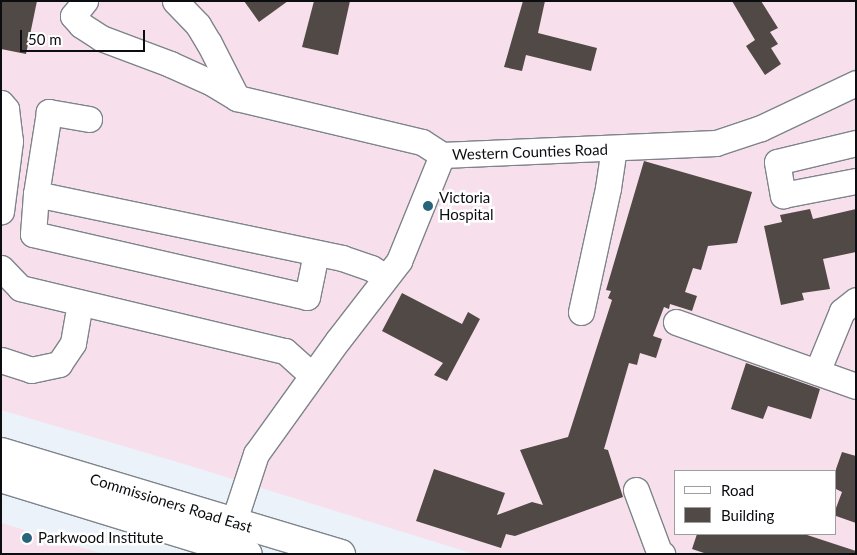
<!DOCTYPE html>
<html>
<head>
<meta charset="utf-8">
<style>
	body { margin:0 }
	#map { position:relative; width:857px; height:555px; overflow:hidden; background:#ebf2fa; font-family:Lato,sans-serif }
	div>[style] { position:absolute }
	.medical>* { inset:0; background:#f7e0ec }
	.building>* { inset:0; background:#514945 }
	.roads { filter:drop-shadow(1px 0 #7e848b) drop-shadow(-1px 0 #7e848b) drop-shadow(0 1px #7e848b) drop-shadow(0 -1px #7e848b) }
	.minor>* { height:25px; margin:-12.5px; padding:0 12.5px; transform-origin:12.5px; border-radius:12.5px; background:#fff }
	.major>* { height:28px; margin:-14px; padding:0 14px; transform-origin:14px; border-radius:14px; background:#fff }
	.dots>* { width:14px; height:14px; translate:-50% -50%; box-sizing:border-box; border:2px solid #fff; border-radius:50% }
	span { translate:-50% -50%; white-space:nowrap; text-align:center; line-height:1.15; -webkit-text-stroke:5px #fff; paint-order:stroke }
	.street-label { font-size:15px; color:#0b0d10 }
	.poi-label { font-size:15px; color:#0b0d10 }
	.left { translate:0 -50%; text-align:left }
	.frame { position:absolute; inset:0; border:2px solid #0b0d10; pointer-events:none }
	.legend { position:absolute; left:674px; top:470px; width:162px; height:65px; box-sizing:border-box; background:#fff; border:1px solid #9d9e9f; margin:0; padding:6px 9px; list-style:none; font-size:15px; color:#0b0d10 }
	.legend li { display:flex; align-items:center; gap:10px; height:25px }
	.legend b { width:25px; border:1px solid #9d9e9f }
	.scale { position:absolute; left:20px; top:30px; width:125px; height:22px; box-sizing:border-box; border:2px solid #0b0d10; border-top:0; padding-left:6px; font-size:15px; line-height:18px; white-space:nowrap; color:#0b0d10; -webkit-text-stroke:4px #fff; paint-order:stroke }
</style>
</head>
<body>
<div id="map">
	<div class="medical">
		<div style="clip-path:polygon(evenodd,1px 1px,856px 1px,856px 554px,474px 554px,184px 464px,1px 410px,1px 1px,676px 471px,836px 471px,836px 534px,676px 534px,676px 471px)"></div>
		<div style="clip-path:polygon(1px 523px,103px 554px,1px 554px)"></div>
	</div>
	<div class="building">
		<div style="clip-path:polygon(1px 1px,37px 1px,26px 54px,1px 49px)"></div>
		<div style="clip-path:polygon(244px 1px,288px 1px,259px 22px)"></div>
		<div style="clip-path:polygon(314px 1px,350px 1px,338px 55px,302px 47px)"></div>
		<div style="clip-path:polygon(523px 1px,545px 1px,538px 33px,597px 48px,591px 71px,526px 55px,522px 71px,504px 67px)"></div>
		<div style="clip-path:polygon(732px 1px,761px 1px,778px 28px,770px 32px,778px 44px,771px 48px,781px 64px,765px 75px,746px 46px,755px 40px)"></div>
		<div style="clip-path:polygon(644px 161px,752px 192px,737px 243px,708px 246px,701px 270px,693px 268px,685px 292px,697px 296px,692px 311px,670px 304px,669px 309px,664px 307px,653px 336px,662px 339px,656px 358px,640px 353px,637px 365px,629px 363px,604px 449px,608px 450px,623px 497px,515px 536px,506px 534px,501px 548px,416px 521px,434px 469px,505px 493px,497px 515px,532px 502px,543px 505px,520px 450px,568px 437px,612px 300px,608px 298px,611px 291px,606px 290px)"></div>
		<div style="clip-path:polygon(810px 209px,813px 219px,856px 209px,856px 252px,823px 259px,830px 289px,802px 293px,804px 300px,781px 305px,764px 226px,782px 222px,780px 215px)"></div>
		<div style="clip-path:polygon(402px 293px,462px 324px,468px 312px,480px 319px,447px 381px,434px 375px,443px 363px,382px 331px)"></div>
		<div style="clip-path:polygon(746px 363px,820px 389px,811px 419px,768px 406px,763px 419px,731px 409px)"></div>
		<div style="clip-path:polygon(842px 452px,856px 456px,856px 523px,836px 516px,836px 508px,842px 492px,836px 489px,836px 469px)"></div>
		<div style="clip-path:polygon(697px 534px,804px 534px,856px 551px,856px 554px,707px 554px,692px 549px)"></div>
	</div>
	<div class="roads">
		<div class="minor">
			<div style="left:85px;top:1px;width:19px;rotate:129deg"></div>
			<div style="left:73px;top:16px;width:12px;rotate:48deg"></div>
			<div style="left:81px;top:25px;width:24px;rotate:33deg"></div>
			<div style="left:101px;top:38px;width:74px;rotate:20.6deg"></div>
			<div style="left:170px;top:64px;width:46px;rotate:24.3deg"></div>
			<div style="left:212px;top:83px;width:29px;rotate:31deg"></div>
			<div style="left:237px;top:98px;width:190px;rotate:13.4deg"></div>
			<div style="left:422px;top:142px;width:24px;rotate:33deg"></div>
			<div style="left:175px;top:1px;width:33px;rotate:46deg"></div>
			<div style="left:198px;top:25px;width:21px;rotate:59deg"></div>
			<div style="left:209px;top:43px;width:62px;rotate:63deg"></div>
			<div style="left:1px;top:103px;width:8px;rotate:50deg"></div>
			<div style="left:6px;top:109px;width:32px;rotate:83deg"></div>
			<div style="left:10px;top:141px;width:71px;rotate:97.3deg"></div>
			<div style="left:89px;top:119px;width:41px;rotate:-170.1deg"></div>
			<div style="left:49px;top:112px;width:83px;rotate:99deg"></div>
			<div style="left:36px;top:194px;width:313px;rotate:11.8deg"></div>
			<div style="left:342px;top:258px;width:31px;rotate:19deg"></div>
			<div style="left:371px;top:268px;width:17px;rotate:31deg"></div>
			<div style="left:856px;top:143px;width:81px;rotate:166.5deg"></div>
			<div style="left:777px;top:162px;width:34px;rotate:80deg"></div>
			<div style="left:783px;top:195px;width:74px;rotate:-10.9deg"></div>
			<div style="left:36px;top:194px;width:40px;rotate:94.3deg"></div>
			<div style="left:33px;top:234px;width:281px;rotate:12.9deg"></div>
			<div style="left:307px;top:297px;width:45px;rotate:-78.4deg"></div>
			<div style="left:1px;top:268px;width:28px;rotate:46deg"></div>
			<div style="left:20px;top:288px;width:272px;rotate:13.4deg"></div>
			<div style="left:285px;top:351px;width:36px;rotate:42deg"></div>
			<div style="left:581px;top:312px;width:127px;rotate:-77.7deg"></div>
			<div style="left:608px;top:188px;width:40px;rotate:-81.5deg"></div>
			<div style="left:676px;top:322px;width:191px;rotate:19.6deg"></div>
			<div style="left:1px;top:360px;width:32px;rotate:18deg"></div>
			<div style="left:31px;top:370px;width:29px;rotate:-12deg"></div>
			<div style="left:59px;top:364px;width:25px;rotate:-56deg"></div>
			<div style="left:73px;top:343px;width:41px;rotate:-80.1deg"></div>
			<div style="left:817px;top:372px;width:66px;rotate:-67.7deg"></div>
			<div style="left:842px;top:311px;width:18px;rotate:-38deg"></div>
			<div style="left:636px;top:490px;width:66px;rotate:69.6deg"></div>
			<div style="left:659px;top:552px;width:4px;rotate:34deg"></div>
			<div style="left:227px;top:542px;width:93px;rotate:-71.8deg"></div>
			<div style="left:256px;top:454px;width:140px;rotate:-54.3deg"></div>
			<div style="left:338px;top:340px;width:100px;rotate:-52.3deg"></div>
			<div style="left:399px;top:261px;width:114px;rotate:-67.9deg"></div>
			<div style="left:442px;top:155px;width:274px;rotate:-2.5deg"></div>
			<div style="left:716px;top:143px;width:47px;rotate:-18.4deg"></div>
			<div style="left:761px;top:128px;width:105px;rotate:-25.3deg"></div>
		</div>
		<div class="major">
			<div style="left:1px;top:452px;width:355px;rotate:16.7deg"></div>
			<div style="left:1px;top:478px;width:258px;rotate:17.1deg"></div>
		</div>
	</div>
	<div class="dots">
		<div style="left:428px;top:206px;background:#29647d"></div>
		<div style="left:27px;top:538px;background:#29647d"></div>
	</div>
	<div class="street-label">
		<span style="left:530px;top:152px;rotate:-2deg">Western Counties Road</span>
		<span style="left:171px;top:503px;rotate:17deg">Commissioners Road East</span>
	</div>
	<div class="poi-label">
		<span class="left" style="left:439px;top:206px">Victoria<br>Hospital</span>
		<span class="left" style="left:38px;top:538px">Parkwood Institute</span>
	</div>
	<div class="frame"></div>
	<ul class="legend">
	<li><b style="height:6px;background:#fff"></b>Road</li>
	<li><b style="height:14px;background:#514945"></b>Building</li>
	</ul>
	<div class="scale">50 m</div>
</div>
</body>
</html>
